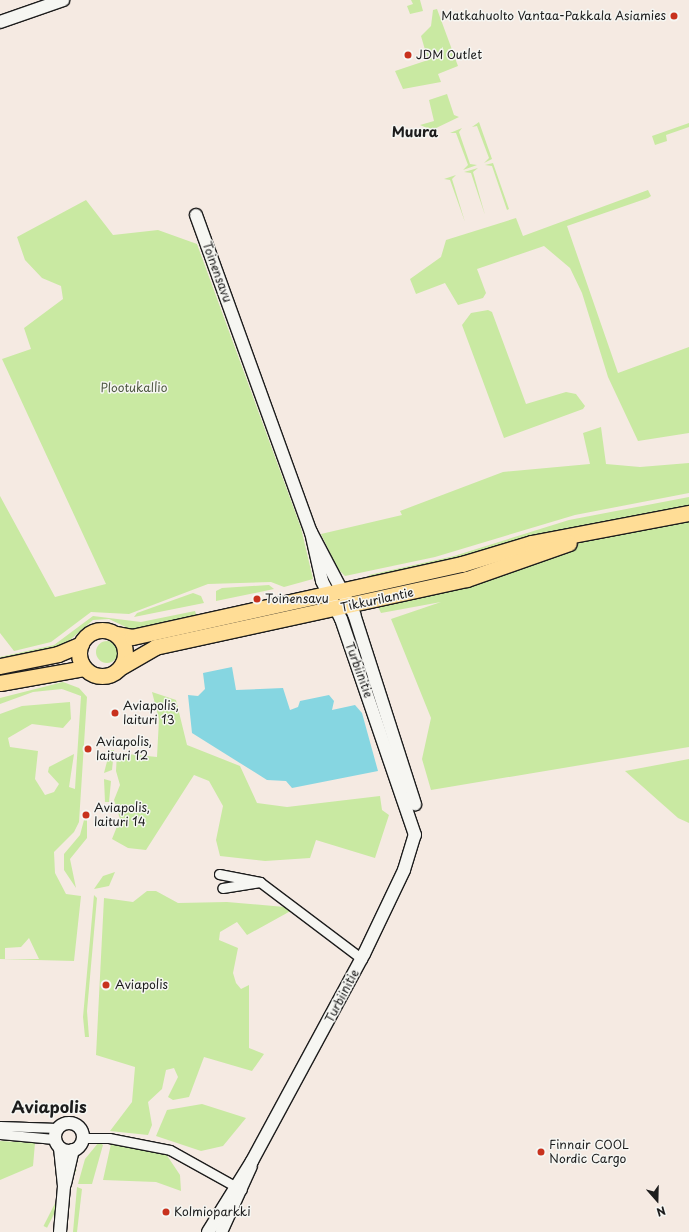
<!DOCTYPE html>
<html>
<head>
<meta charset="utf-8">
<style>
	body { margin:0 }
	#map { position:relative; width:689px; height:1232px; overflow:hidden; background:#f5eae2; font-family:"Playpen Sans",sans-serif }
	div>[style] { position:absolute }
	.green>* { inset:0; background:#c9e9a2; transform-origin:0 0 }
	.round { border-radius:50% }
	.water>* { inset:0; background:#86d6e1 }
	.roads { filter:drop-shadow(1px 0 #1c1c1c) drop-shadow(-1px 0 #1c1c1c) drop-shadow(0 1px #1c1c1c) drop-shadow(0 -1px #1c1c1c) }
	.minor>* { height:9px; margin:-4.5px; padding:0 4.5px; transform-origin:4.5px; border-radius:4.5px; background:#f6f6f2 }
	.tertiary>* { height:12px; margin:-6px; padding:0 6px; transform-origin:6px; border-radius:6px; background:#f6f6f2 }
	.tertiary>.ring { margin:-6px; padding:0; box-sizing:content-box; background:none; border:12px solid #f6f6f2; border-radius:50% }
	.primary>* { height:15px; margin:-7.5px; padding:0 7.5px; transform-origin:7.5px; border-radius:7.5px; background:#ffdd96 }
	.primary>.ring { margin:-7.5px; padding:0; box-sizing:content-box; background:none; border:15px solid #ffdd96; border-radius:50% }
	.dots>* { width:11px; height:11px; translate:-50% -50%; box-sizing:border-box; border:2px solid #f6f6f2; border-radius:50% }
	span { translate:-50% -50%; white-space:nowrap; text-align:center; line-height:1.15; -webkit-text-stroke:3px #f6f6f2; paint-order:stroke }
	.poi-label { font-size:12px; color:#1c1c1c }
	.right { translate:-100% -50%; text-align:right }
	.left { translate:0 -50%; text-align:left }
	.street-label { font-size:12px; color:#1c1c1c }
	.park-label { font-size:12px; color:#505a44 }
	.quarter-label { font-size:14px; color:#1c1c1c; font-weight:700 }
	.district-label { font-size:16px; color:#1c1c1c; font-weight:700 }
	.north { position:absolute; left:637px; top:1180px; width:40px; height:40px; -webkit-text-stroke:3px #f6f6f2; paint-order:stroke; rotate:160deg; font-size:11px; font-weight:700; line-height:16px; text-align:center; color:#1c1c1c }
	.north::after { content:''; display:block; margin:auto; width:14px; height:18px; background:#1c1c1c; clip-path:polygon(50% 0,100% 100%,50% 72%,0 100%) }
</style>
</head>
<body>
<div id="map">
	<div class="green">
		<div style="clip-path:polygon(411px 0,420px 0,423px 11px,410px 14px,407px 6px,413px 4px)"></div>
		<div style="clip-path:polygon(437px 9px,458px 66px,438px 74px,441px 82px,403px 89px,395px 71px,428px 60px,421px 36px,431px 26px,433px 10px)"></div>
		<div style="clip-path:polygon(447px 94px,454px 115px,459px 117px,432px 130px,420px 125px,434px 121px,429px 100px)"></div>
		<div style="clip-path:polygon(479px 122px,492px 159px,484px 163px,489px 158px,477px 126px,472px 127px)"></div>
		<div style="clip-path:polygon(689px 123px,689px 127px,666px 135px,667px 141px,655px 145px,652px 136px)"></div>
		<div style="clip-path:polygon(462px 128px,459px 132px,470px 164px,477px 165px,463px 170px,468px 165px,456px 133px,450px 133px)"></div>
		<div style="clip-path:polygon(493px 163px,509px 209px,507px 210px,492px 166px,485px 165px)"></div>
		<div style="clip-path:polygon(478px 168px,473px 172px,485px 215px,471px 173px,464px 172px)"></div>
		<div style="clip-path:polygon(456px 175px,452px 179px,465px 222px,450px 180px,444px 179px)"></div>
		<div style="clip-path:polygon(648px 190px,651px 196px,648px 198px,567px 226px,618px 373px,689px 347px,689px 433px,638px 441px,608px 377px,582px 293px,570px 268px,544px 246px,477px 269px,486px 293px,483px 298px,458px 305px,445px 283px,416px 294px,410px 279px,441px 257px,446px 240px,516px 218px,523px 236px)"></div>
		<div style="clip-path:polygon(86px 200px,113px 235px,158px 230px,197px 244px,301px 528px,313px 579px,284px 587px,271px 582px,208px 584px,129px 614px,91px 612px,51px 642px,14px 651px,0 633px,0 496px,55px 597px,106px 584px,2px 359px,31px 349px,24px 328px,63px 299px,61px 286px,42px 278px,25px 260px,17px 237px)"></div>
		<div style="clip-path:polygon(488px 310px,492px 312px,526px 404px,566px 392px,576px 394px,585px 406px,583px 409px,504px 438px,462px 325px,471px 313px)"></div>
		<div style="clip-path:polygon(601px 427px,606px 464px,640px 467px,689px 463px,689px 493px,575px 515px,435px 557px,345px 576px,338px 569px,321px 534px,402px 515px,400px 511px,503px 472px,590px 464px,583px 433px)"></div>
		<div style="clip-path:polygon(689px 497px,689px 507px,368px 581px,369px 575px,454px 556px,569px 520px)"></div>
		<div style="clip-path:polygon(689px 517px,689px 747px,431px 790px,422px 759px,431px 718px,391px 619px,441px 602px,381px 613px,377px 605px,590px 540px)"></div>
		<div style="clip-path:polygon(269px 585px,274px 589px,216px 601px,216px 591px,222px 588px)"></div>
		<div style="clip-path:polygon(193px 593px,201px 596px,204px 603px,134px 617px,137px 613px)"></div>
		<div style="clip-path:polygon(195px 611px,197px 617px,132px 630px,109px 619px,93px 620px,63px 646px,0 662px,0 657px,54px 645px,93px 616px,141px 622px)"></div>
		<div class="round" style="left:96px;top:641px;width:22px;height:22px"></div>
		<div style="clip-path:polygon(evenodd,63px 682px,79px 688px,87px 697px,79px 822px,74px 832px,54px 852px,55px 873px,66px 894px,81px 896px,74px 961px,0 959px,0 714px,22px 706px,70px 702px,71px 719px,63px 728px,32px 724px,8px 738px,10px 747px,38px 751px,35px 779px,45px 795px,54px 792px,59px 784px,48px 772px,49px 767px,74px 754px,69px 787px,75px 789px,81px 696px,62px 689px,33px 692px,0 704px,0 698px,63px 682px,29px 938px,39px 959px,5px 959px,5px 948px,21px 947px,29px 938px)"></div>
		<div style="clip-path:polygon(152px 692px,176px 700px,187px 745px,240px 766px,257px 803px,287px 807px,380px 796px,382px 810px,389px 815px,375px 858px,316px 840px,310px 858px,265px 861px,220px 856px,216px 840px,223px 806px,209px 781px,194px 775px,146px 850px,128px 848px,112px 839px,120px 819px,114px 800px,120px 785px,116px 771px,117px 753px,157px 757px,159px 719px)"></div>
		<div style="clip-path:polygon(110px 750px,114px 750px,112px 770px,104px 773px)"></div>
		<div style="clip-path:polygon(689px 759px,689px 823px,678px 818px,625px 771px)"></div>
		<div style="clip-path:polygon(104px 779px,111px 781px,109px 802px,105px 802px)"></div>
		<div style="clip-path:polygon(84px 820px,87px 820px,87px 838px,70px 859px,76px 888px,64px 870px,64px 854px,80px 835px)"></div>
		<div style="clip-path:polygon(115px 872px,109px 886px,94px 889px,103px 876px)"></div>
		<div style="clip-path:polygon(147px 891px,156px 891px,178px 903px,227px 902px,296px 908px,247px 935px,237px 922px,220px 932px,219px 940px,238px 948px,233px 973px,236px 983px,241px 989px,249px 985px,249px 1048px,264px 1054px,252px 1071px,204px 1057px,189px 1097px,173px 1100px,168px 1097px,178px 1077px,174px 1068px,166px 1070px,162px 1089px,148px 1102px,152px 1125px,148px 1135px,110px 1131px,132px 1102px,135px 1067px,96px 1055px,104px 898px,133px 902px)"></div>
		<div style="clip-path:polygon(94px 895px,97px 898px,87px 1011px,89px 1037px,85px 1037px,83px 1017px)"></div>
		<div style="clip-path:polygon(202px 1104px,246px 1118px,223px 1146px,201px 1151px,156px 1136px,167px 1110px)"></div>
		<div style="clip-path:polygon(0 1141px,35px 1143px,33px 1166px,0 1180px)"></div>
		<div style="clip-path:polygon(99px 1142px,103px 1145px,92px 1184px,78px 1184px,85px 1159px)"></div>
		<div style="clip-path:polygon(111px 1144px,139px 1146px,166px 1154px,180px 1175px,181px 1191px,156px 1182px,103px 1180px)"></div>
		<div style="left:73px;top:1168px;width:4px;height:65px;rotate:27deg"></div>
		<div style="clip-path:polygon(77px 1187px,82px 1189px,77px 1232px,73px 1232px)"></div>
	</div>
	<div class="water">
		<div style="clip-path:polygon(232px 667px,236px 690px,283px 688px,290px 710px,298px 707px,300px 701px,329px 695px,334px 701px,332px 710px,355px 705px,362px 713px,378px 771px,292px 788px,286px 781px,267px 780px,192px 733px,188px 695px,198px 696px,205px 689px,203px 673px)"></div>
	</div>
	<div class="roads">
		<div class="minor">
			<div style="left:219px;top:874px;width:42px;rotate:11deg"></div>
			<div style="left:260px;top:882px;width:38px;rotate:171deg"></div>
			<div style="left:260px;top:882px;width:128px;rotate:37deg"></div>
			<div style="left:0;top:1126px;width:57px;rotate:2deg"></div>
			<div style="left:0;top:1134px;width:54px;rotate:5.3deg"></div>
			<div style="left:83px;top:1138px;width:26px"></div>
			<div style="left:109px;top:1138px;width:62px;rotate:11.1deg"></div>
			<div style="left:170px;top:1150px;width:82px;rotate:29.1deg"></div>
		</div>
		<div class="tertiary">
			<div style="left:0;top:22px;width:67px;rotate:-19.2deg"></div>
			<div style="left:196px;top:215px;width:337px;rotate:70.1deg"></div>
			<div style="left:311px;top:532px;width:93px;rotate:62.3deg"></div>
			<div style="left:354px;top:614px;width:200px;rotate:72.2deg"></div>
			<div class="ring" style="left:55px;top:1123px;width:16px;height:16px"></div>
			<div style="left:65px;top:1184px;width:35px;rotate:-77deg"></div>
			<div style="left:60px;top:1232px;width:46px;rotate:-85deg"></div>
			<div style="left:64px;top:1186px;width:38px;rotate:-96deg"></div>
			<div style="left:208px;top:1232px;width:84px;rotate:-58.2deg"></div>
			<div style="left:252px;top:1161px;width:235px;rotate:-61.6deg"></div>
			<div style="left:364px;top:954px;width:93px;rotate:-64.5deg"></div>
			<div style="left:404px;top:870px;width:37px;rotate:-73deg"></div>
			<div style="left:415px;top:835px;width:228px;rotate:-108.9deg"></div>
			<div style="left:341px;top:619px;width:42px;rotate:-116.6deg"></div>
			<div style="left:322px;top:581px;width:50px;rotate:-102.7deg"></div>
			<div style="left:221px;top:1232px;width:72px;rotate:-65.6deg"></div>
		</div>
		<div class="primary">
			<div class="ring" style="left:79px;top:630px;width:31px;height:31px"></div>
			<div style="left:117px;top:634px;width:15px;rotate:11deg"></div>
			<div style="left:132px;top:637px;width:338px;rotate:-12.5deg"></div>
			<div style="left:462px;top:564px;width:72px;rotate:-16.9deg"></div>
			<div style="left:531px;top:543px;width:161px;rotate:-10.8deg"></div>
			<div style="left:0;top:666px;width:59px;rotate:-11.7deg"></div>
			<div style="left:58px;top:654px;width:25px;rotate:-23deg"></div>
			<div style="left:121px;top:667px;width:39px;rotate:-30deg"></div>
			<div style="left:155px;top:647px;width:319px;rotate:-12.3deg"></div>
			<div style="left:467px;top:579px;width:108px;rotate:-19.4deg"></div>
			<div style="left:0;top:683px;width:85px;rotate:-10.1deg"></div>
		</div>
	</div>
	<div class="dots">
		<div style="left:674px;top:16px;background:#c8321e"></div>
		<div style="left:408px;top:55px;background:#c8321e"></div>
		<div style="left:257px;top:599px;background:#c8321e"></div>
		<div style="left:115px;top:713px;background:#c8321e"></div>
		<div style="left:88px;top:749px;background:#c8321e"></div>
		<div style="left:86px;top:815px;background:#c8321e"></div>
		<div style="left:106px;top:985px;background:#c8321e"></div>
		<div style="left:541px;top:1152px;background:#c8321e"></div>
		<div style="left:166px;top:1212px;background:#c8321e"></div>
	</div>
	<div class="poi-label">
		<span class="right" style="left:666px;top:16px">Matkahuolto Vantaa-Pakkala Asiamies</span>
		<span class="left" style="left:416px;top:55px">JDM Outlet</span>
		<span class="left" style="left:265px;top:599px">Toinensavu</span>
		<span class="left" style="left:123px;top:713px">Aviapolis,<br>laituri 13</span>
		<span class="left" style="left:96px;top:749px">Aviapolis,<br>laituri 12</span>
		<span class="left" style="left:94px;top:815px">Aviapolis,<br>laituri 14</span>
		<span class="left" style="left:115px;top:985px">Aviapolis</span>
		<span class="left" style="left:549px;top:1152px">Finnair COOL<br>Nordic Cargo</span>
		<span class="left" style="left:174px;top:1212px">Kolmioparkki</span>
	</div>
	<div class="street-label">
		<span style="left:217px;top:272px;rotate:70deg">Toinensavu</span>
		<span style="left:377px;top:600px;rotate:-12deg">Tikkurilantie</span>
		<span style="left:359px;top:670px;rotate:70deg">Turbiinitie</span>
		<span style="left:342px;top:996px;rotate:-62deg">Turbiinitie</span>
	</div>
	<div class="park-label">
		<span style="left:134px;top:388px">Plootukallio</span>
	</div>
	<div class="quarter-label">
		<span style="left:415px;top:132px">Muura</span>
	</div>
	<div class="district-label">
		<span style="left:49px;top:1106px">Aviapolis</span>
	</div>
	<div class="north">N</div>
</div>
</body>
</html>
